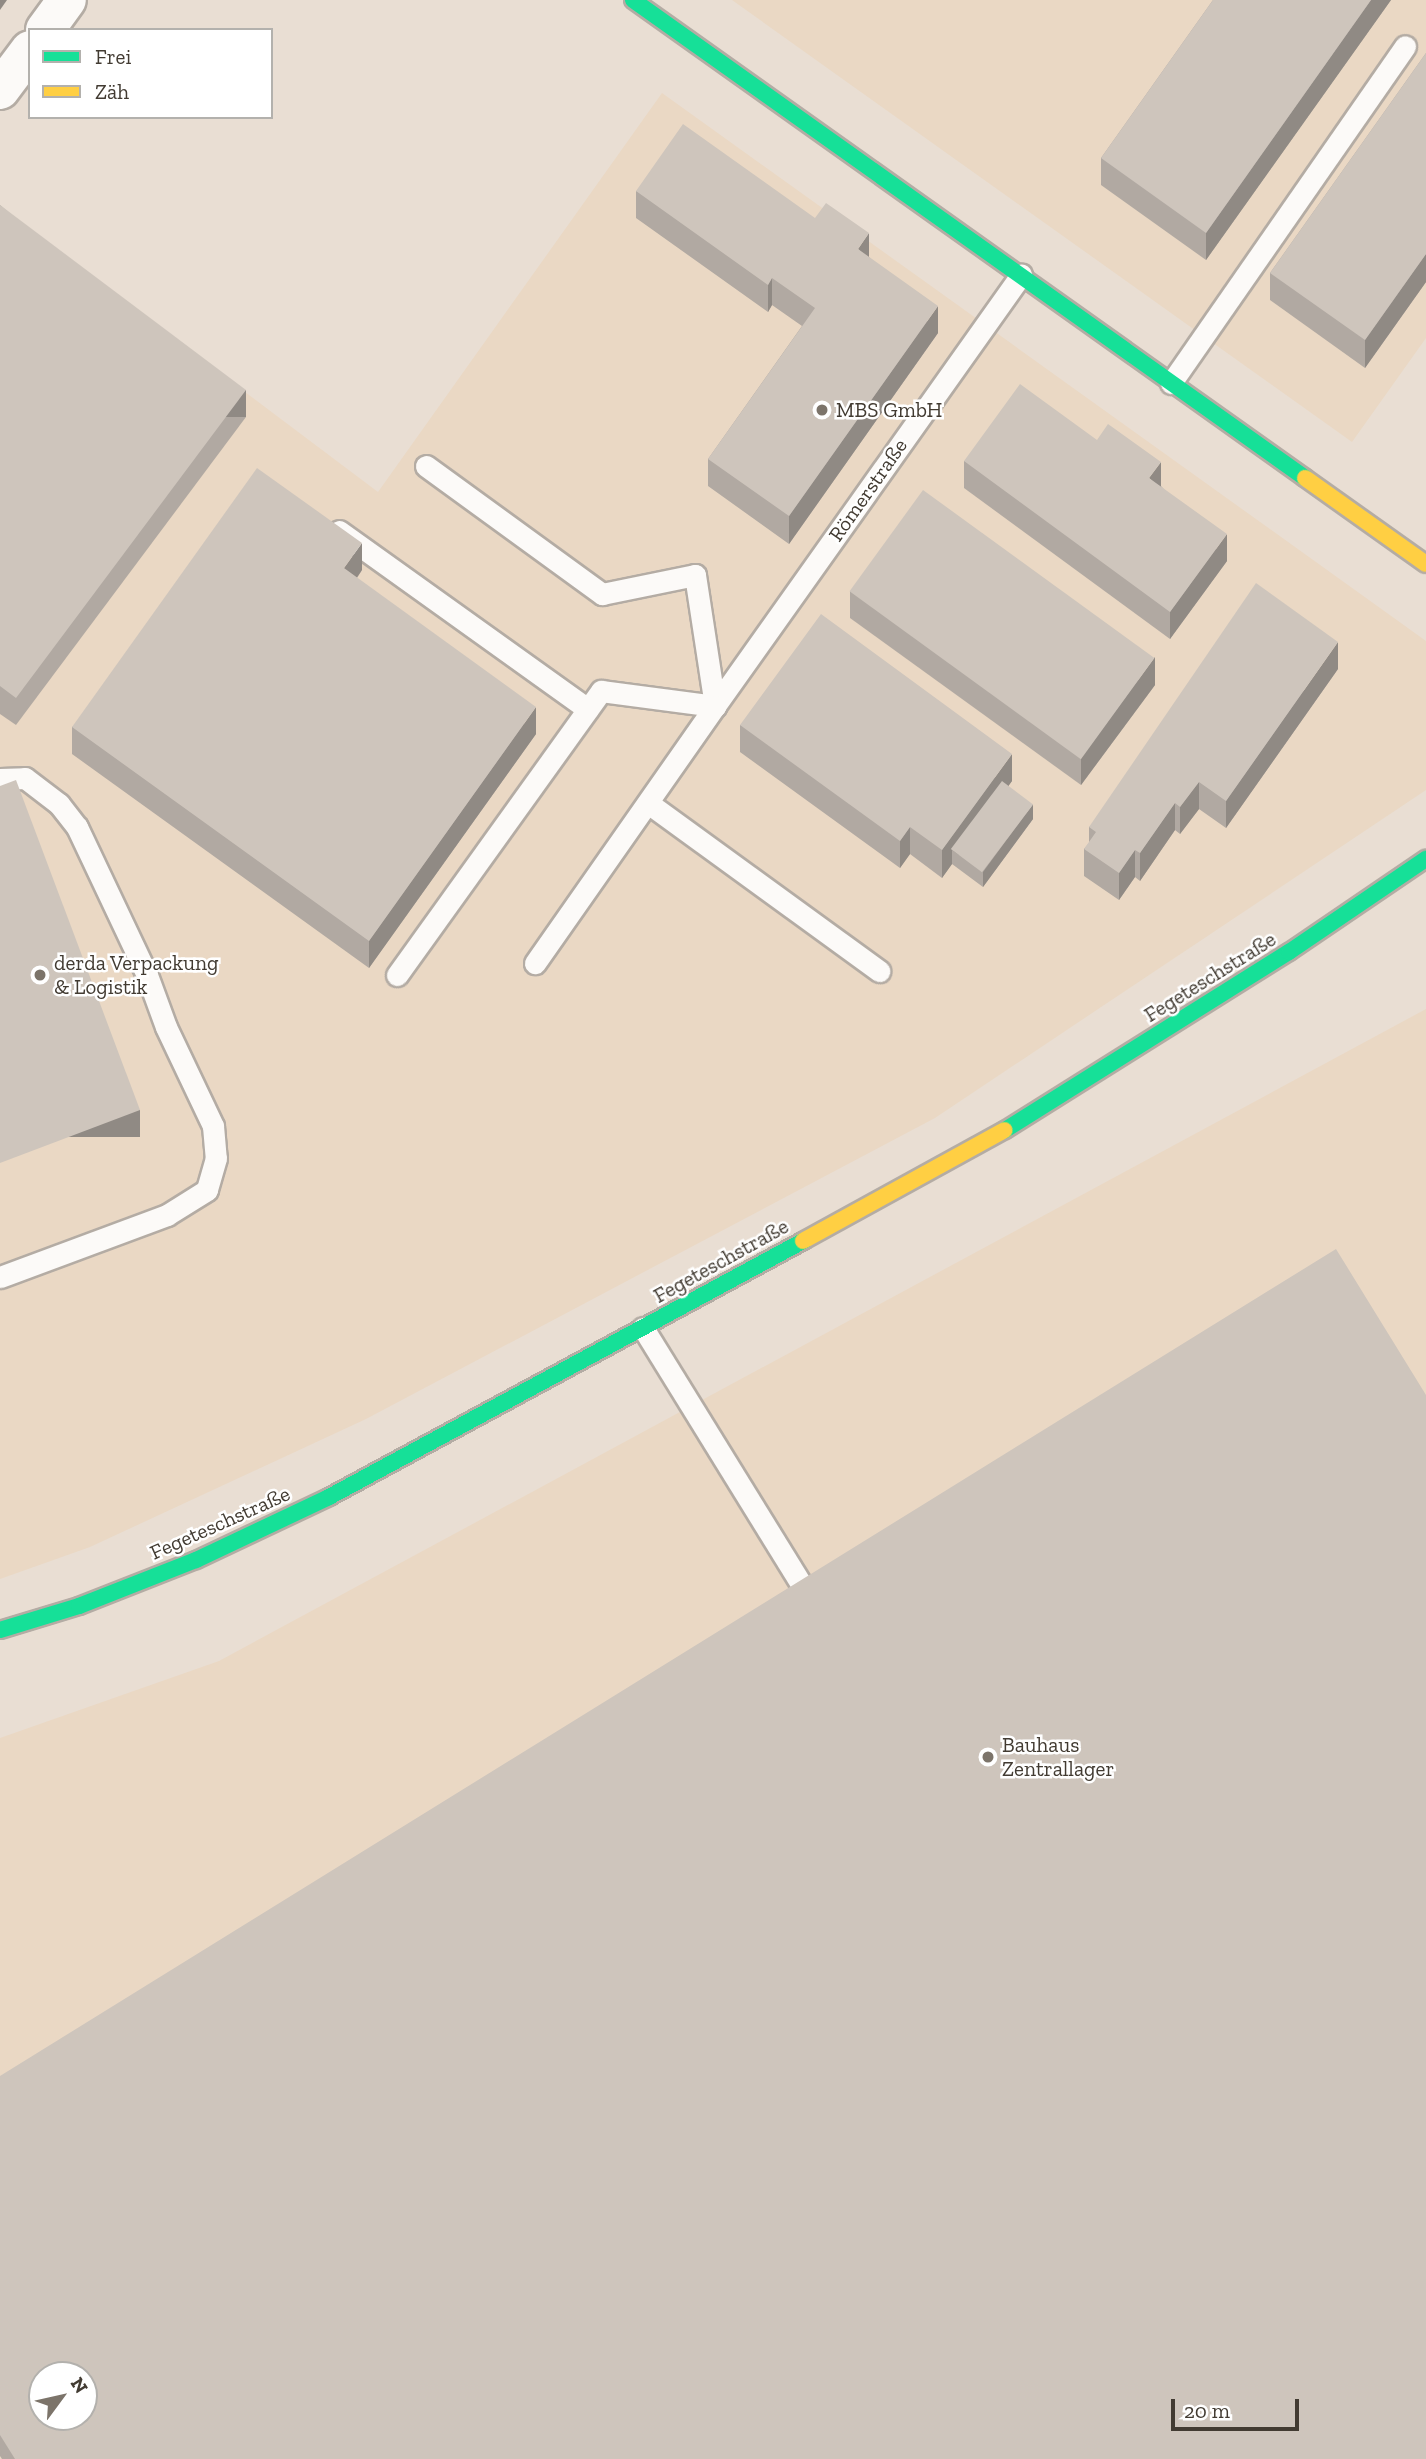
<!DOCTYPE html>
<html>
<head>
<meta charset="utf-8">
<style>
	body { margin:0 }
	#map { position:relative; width:1426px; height:2459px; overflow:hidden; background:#e9ded3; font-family:"Zilla Slab",serif }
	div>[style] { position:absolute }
	.built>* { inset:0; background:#ead8c4 }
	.roads { filter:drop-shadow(2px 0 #b4aca4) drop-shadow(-2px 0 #b4aca4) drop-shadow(0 2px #b4aca4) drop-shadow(0 -2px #b4aca4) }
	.lane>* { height:21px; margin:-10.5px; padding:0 10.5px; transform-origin:10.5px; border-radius:10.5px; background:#fcfaf8 }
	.street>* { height:38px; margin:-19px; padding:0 19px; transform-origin:19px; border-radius:19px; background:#fcfaf8 }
	.fast>* { height:16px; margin:-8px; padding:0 8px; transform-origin:8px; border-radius:8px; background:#16e098 }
	.slow>* { height:16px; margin:-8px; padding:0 8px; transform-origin:8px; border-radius:8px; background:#ffcf43 }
	.wall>* { inset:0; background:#b1a9a2 }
	.shaded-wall>* { inset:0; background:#908a84; transform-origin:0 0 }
	.building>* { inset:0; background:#cec5bc; transform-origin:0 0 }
	.dots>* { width:19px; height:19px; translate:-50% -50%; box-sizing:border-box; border:4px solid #fff; border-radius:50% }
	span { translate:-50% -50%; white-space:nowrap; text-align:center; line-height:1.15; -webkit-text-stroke:5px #fff; paint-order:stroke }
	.poi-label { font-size:21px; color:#423b32 }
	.left { translate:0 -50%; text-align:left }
	.street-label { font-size:21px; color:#423b32 }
	.legend { position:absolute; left:28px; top:28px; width:245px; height:91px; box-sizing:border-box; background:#fff; border:2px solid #b3b1ad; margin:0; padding:9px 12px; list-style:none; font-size:21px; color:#423b32 }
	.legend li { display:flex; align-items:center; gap:14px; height:35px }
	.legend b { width:35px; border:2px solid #b3b1ad }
	.north { position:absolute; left:28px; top:2361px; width:70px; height:70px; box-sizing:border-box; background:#fff; border:2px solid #b3b1ad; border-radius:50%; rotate:57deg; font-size:19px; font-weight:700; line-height:28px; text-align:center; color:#423b32 }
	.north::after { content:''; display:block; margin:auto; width:24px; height:32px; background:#7c746a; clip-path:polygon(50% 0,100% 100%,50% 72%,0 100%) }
	.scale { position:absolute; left:1171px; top:2399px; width:128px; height:32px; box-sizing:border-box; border:4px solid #423b32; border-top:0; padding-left:9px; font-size:21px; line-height:24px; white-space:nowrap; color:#423b32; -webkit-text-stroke:5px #fff; paint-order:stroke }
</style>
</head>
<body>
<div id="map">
	<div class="built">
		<div style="clip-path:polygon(732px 0,1426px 0,1426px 338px,1352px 442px)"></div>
		<div style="clip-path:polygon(662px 93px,1426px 641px,1426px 790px,935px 1118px,366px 1419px,90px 1547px,0 1579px,0 208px,378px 492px)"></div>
		<div style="clip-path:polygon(evenodd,1426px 1009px,1426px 2459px,0 2459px,0 1738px,219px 1661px,1426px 1009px,42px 2375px,84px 2375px,84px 2417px,42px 2417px,42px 2375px)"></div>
	</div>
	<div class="roads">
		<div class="lane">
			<div style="left:1171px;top:383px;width:410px;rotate:-55.2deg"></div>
			<div style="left:426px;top:466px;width:218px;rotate:36deg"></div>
			<div style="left:602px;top:594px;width:95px;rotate:-11.5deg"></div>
			<div style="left:695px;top:575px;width:133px;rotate:81.3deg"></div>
			<div style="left:339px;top:531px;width:306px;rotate:35.6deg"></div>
			<div style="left:715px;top:706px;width:529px;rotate:-54.63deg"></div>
			<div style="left:0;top:779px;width:25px;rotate:-2deg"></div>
			<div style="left:25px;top:778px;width:43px;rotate:37.4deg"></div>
			<div style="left:59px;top:804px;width:29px;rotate:52deg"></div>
			<div style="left:77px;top:827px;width:164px;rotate:64.7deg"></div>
			<div style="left:147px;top:975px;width:55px;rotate:69.9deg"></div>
			<div style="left:166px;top:1027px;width:110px;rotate:64.6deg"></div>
			<div style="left:213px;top:1126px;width:32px;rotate:85deg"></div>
			<div style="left:216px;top:1158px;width:33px;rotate:106deg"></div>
			<div style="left:207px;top:1190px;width:47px;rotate:148deg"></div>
			<div style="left:167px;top:1215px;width:178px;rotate:159.6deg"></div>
			<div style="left:648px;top:803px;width:286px;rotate:36deg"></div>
			<div style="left:397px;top:975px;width:350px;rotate:-54.3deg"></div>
			<div style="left:601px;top:691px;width:115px;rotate:7.5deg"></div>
			<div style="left:715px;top:706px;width:314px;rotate:125deg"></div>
			<div style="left:643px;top:1328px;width:307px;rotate:58.3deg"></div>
		</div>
		<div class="street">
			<div style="left:45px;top:30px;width:37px;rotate:-54deg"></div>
			<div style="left:0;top:90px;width:50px;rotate:-53.1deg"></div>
		</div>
		<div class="fast">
			<div style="left:633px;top:0;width:825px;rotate:35.42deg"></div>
			<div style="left:1005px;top:1130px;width:335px;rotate:-32.1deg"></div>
			<div style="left:1289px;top:952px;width:166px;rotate:-34.2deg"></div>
			<div style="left:0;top:1630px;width:83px;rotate:-16.9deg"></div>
			<div style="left:79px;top:1606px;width:126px;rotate:-21.5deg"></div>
			<div style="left:196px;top:1560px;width:147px;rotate:-25.3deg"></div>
			<div style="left:329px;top:1497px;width:539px;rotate:-28.37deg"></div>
		</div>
		<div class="slow">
			<div style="left:1305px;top:478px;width:148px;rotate:35.4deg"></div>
			<div style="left:803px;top:1241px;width:230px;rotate:-28.8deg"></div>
		</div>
	</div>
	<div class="wall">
		<div style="clip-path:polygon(1213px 0,1391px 0,1206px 260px,1101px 185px,1101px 158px)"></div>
		<div style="clip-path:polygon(1426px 53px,1426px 282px,1365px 368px,1270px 300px,1270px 273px)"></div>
		<div style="clip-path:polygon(636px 191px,869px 257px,938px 333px,789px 544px,708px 486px,708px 459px,802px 326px,772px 305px,768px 312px,636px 218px)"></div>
		<div style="clip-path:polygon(0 205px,246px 417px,16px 725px,0 714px)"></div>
		<div style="clip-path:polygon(964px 461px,1161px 486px,1227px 561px,1170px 639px,964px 488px)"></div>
		<div style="clip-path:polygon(362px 570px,357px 578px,536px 734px,369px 968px,72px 754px,72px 727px)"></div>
		<div style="clip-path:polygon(850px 591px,1155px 685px,1081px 785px,850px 618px)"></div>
		<div style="clip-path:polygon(1338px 669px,1226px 828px,1199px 809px,1180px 834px,1175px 830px,1140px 881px,1135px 877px,1119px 900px,1084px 876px,1084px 849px,1089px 843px,1089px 827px)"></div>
		<div style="clip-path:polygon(740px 725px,1012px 781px,1008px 786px,1033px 819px,983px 887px,952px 864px,942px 878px,910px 854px,900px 868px,740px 752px)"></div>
		<div style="clip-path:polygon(0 2076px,1426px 2459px,2px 2459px,0 2456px)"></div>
	</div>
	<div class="shaded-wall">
		<div style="clip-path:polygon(0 0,7px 0,0 10px)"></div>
		<div style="clip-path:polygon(1371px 0,1391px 0,1206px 260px,1206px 233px)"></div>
		<div style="clip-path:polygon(869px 233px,869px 261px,858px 249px)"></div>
		<div style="clip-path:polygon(1426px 254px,1426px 282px,1365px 368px,1365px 340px)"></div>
		<div style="clip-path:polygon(772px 278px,772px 305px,768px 312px,768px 285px)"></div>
		<div style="clip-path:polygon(938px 306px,938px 333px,789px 544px,789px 516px)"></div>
		<div style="left:246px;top:390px;width:27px;height:384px;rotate:90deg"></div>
		<div style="clip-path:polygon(1161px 462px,1161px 489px,1149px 478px)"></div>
		<div style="clip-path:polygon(1227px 534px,1227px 561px,1170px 639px,1170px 612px)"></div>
		<div style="clip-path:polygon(362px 543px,362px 570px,344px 596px,344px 568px)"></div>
		<div style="clip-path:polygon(1338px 642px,1338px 669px,1226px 828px,1226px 801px)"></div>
		<div style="clip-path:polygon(1155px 657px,1155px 685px,1081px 785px,1081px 758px)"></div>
		<div style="clip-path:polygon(536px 707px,536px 734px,369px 968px,369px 941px)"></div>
		<div style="clip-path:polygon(1012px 754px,1012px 781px,959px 855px,952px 850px,952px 864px,942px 878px,942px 850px)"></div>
		<div style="clip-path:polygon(1199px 782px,1199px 809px,1180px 834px,1180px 807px)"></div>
		<div style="clip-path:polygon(1175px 803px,1175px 830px,1140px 881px,1140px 853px)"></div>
		<div style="clip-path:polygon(1033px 804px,1033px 819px,983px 887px,983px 872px)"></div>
		<div style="clip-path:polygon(910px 827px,910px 854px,900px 868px,900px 841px)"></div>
		<div style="clip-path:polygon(1135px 850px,1135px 877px,1119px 900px,1119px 873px)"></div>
		<div style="left:140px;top:1110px;width:27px;height:150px;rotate:90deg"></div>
	</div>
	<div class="building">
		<div style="clip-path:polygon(1213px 0,1371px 0,1206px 233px,1101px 158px)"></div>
		<div style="clip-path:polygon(1426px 53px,1426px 254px,1365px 340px,1270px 273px)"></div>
		<div style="clip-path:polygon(683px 124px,815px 218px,826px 203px,869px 233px,858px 249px,938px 306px,789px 516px,708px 459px,815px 308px,772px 278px,768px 285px,636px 191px)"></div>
		<div style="clip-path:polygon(0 205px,246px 390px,16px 698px,0 686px)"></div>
		<div style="clip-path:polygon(1020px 384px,1097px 440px,1108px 424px,1161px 462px,1149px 478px,1227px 534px,1170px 612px,964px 461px)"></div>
		<div style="clip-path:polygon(257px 468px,362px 543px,344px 568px,536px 707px,369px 941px,72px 727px)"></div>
		<div style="left:923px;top:490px;width:286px;height:125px;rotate:36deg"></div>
		<div style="clip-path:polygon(1256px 583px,1338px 642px,1226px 801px,1199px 782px,1180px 807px,1175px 803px,1140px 853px,1135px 850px,1119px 873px,1084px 849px,1096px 832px,1089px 827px)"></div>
		<div style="clip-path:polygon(821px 614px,1012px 754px,942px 850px,910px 827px,900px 841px,740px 725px)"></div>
		<div style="clip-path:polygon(16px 780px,140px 1110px,0 1163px,0 786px)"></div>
		<div style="left:1002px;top:781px;width:39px;height:85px;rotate:37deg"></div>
		<div style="clip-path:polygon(evenodd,1336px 1249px,1426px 1395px,1426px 2459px,15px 2459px,0 2435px,0 2076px,1336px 1249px,42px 2375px,84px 2375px,84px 2417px,42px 2417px,42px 2375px)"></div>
	</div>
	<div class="dots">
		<div style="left:822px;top:410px;background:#7c746a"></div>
		<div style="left:40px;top:975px;background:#7c746a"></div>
		<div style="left:988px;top:1757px;background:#7c746a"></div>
	</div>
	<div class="poi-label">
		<span class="left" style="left:836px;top:410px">MBS GmbH</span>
		<span class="left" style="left:54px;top:975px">derda Verpackung<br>&amp; Logistik</span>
		<span class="left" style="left:1002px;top:1757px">Bauhaus<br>Zentrallager</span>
	</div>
	<div class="street-label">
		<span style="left:868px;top:490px;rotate:-55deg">Römerstraße</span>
		<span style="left:1210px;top:977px;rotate:-32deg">Fegeteschstraße</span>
		<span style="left:721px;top:1261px;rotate:-29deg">Fegeteschstraße</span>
		<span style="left:220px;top:1523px;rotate:-24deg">Fegeteschstraße</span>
	</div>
	<ul class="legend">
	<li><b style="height:9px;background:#16e098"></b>Frei</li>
	<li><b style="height:9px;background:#ffcf43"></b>Zäh</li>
	</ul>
	<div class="north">N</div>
	<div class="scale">20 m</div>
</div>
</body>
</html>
